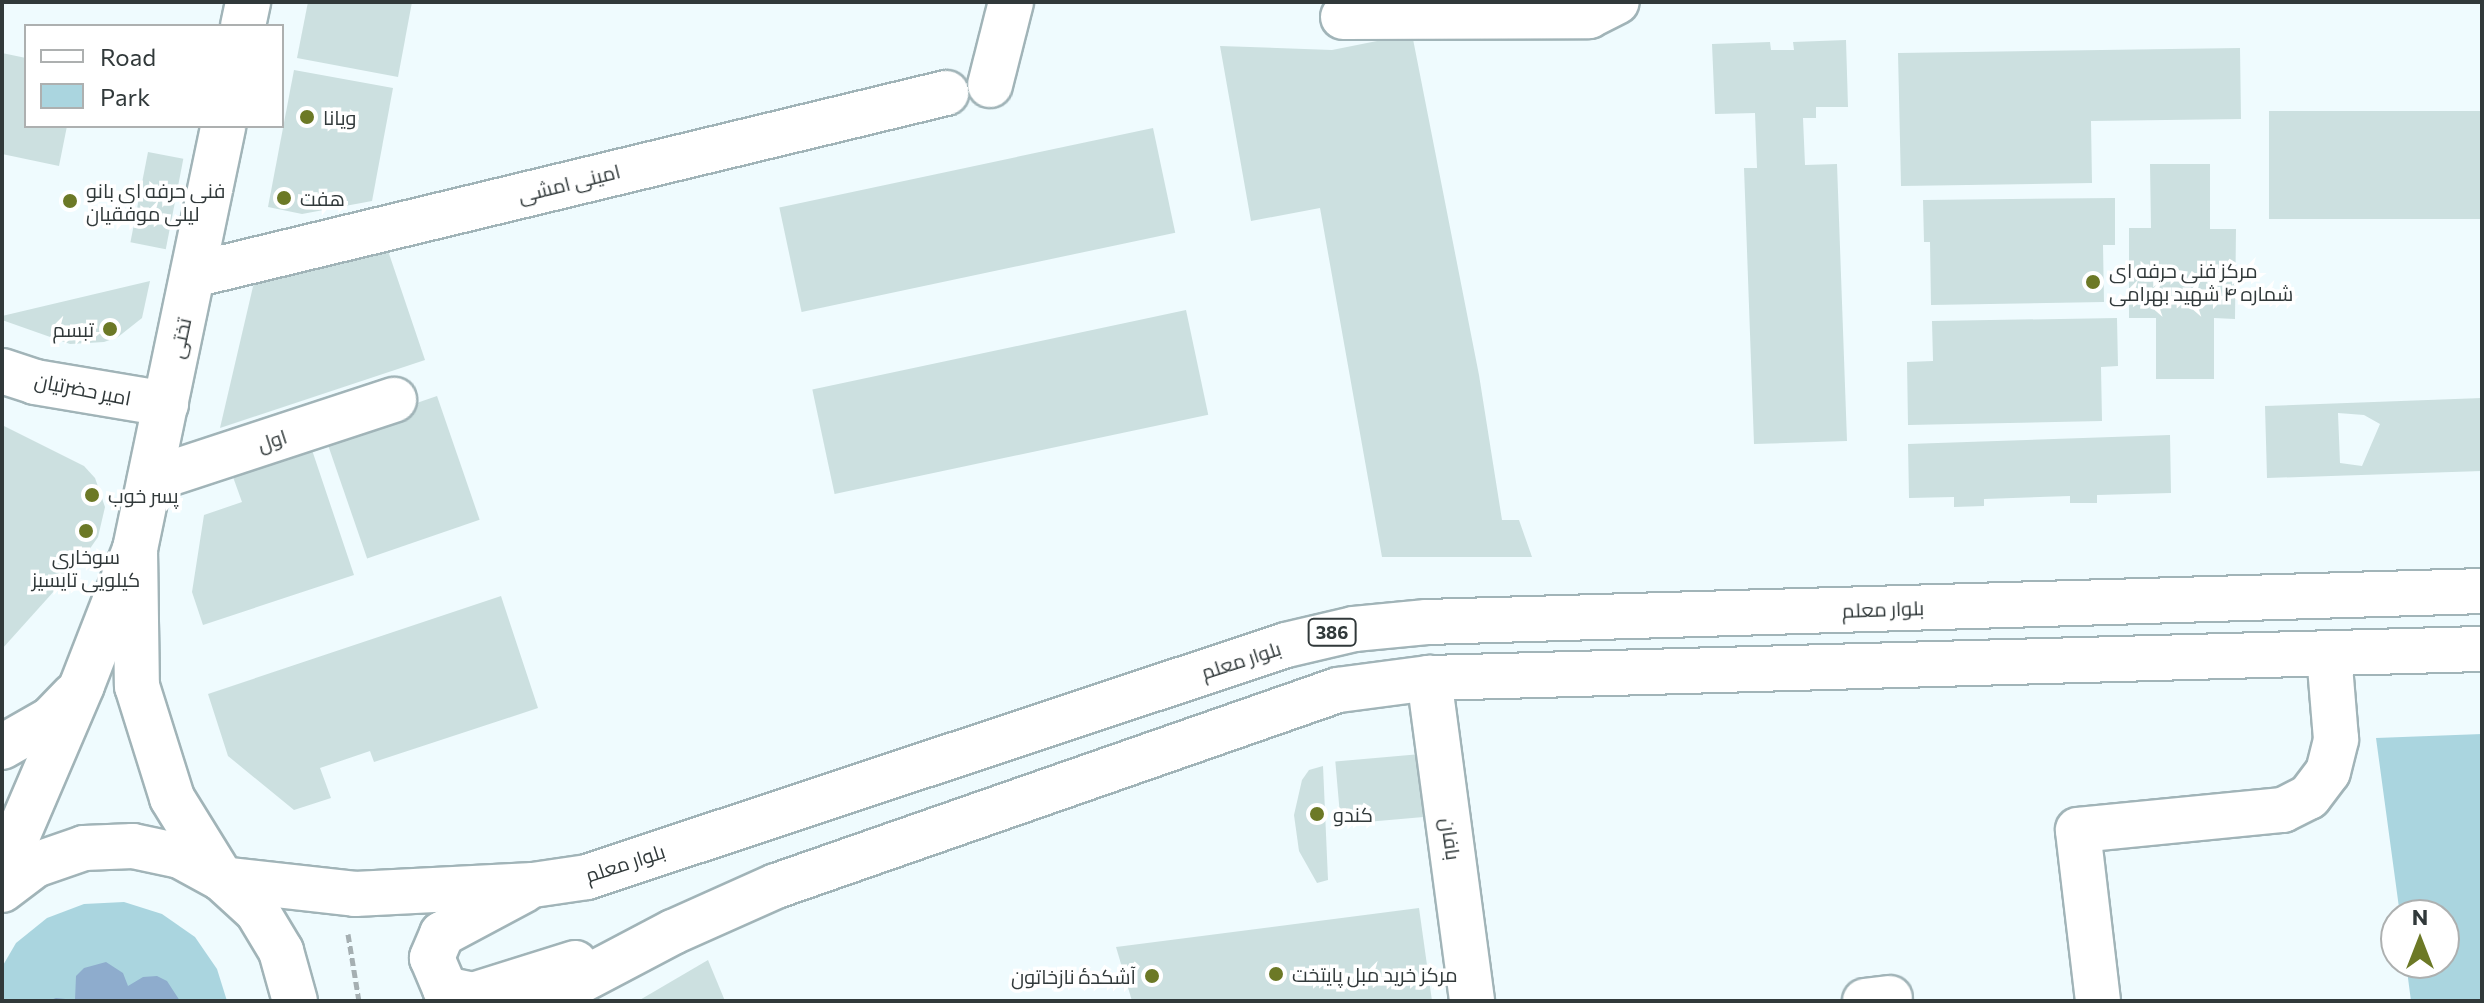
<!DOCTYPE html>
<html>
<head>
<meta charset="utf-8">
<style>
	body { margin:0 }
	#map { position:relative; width:2484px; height:1003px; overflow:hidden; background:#effbfe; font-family:Commissioner,Cairo,sans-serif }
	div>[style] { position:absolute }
	.green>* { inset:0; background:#aad5df }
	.water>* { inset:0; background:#8eaccd }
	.building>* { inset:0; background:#cce0e0; transform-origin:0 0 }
	.path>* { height:5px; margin-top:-2.5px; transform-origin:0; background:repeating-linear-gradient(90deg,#a5afb2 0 8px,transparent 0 12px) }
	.roads { filter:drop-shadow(2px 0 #a1b4b8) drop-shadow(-2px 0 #a1b4b8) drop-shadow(0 2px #a1b4b8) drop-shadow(0 -2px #a1b4b8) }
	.minor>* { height:44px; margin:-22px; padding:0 22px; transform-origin:22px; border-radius:22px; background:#fff }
	.major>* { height:44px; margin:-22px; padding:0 22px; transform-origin:22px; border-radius:22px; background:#fff }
	.dots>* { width:22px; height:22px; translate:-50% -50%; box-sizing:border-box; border:4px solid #fff; border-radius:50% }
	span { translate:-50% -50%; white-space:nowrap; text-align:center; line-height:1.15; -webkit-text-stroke:7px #fff; paint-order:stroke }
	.shield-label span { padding:2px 6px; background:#fff; border:2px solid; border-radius:6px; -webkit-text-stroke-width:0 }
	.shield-label { font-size:18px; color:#31393a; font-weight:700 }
	.poi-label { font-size:20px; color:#31393a }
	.left { translate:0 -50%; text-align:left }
	.right { translate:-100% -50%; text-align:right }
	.street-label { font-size:20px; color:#31393a }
	.frame { position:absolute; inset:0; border:4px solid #31393a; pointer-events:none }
	.legend { position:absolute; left:24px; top:24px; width:260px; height:104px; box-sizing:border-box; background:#fff; border:2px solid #adb0b0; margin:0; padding:10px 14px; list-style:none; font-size:24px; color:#31393a }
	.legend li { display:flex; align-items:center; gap:16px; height:40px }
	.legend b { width:40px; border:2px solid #adb0b0 }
	.north { position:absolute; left:2380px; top:899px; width:80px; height:80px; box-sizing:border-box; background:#fff; border:2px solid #adb0b0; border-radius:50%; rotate:0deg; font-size:22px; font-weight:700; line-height:32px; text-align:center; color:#31393a }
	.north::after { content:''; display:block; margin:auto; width:28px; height:36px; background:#6c7926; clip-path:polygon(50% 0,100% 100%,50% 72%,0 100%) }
</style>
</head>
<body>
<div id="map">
	<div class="green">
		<div style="clip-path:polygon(2482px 734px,2482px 1001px,2411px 1001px,2406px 963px,2444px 963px,2444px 915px,2400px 915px,2376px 738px)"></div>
		<div style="clip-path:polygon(124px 902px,162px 914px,195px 937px,217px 969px,227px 1001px,2px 1001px,2px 967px,16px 943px,47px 918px,84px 904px)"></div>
	</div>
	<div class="water">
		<div style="clip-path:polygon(106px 962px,123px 973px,128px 986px,143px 977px,157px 976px,167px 981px,180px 1001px,48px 1001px,56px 998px,75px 1000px,76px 976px,84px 968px)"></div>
	</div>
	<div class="building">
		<div style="clip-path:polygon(308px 2px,412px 2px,398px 77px,297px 58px)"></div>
		<div style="clip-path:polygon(1412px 34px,1479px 375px,1502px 520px,1519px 520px,1532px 557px,1382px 557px,1320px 208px,1251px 221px,1220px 46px,1332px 50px)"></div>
		<div style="clip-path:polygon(1846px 40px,1848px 107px,1816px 107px,1816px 118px,1803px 118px,1805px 165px,1837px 164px,1847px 441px,1754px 444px,1744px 168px,1757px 168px,1755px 113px,1715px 114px,1712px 44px,1770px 42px,1771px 50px,1794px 50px,1793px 42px)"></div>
		<div style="clip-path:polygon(2240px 48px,2241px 119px,2091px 121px,2092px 183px,1901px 186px,1898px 53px)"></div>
		<div style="clip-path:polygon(2px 53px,26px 58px,26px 126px,67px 126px,59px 166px,2px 154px)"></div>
		<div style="clip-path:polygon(294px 70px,393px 88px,372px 201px,302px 214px,268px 207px)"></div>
		<div style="left:2482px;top:111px;width:108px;height:213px;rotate:90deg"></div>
		<div style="left:1153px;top:128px;width:107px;height:382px;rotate:78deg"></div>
		<div style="left:148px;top:152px;width:36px;height:92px;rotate:11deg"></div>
		<div style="clip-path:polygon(2150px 164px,2210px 164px,2210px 229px,2236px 229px,2235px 319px,2214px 318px,2214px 379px,2156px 379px,2156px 318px,2129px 318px,2129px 228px,2151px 228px)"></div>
		<div style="clip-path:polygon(2115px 198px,2115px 245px,2103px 245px,2104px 302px,1931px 305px,1930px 242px,1924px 242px,1923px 200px)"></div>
		<div style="clip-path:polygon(383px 236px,425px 360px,220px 428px,255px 278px)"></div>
		<div style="clip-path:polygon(150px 281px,142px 318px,118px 337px,104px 342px,70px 344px,2px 320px,2px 316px)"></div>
		<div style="left:1186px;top:310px;width:107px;height:382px;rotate:78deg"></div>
		<div style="clip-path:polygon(2117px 318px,2118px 366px,2101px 367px,2102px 421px,1908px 425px,1907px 362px,1933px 361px,1932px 321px)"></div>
		<div style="left:437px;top:396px;width:131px;height:119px;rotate:71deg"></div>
		<div style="clip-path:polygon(evenodd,2482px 398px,2482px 471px,2267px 478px,2265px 406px,2482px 398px,2338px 413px,2364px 415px,2380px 424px,2362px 466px,2340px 463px,2338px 413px)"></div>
		<div style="clip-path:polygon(2px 425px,84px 466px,95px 478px,105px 507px,98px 537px,82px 560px,2px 649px)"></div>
		<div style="clip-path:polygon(2170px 435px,2171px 493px,2097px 495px,2097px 503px,2070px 503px,2070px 496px,1984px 499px,1984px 506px,1954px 507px,1954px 497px,1909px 498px,1908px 444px)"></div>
		<div style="clip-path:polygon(312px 450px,354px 575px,203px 625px,192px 592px,204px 515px,242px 502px,233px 477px)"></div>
		<div style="clip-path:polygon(501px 596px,538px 708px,374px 762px,370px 751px,320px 768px,331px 798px,294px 810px,228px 756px,208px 694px)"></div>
		<div style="left:1421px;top:754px;width:63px;height:86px;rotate:85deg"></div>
		<div style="clip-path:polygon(1323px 766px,1328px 880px,1317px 883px,1299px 851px,1294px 815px,1302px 780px,1309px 770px)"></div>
		<div style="clip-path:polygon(1419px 908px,1432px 1001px,1132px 1001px,1116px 947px)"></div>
		<div style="clip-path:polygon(708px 960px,725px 1001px,638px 1001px)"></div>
	</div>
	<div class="path">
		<div style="left:348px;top:934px;width:68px;rotate:80.7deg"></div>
	</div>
	<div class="roads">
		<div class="minor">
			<div style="left:1343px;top:17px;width:246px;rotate:-0.2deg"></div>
			<div style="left:1589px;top:16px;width:31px;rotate:-27deg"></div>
			<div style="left:990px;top:85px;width:86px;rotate:-75.8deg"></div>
			<div style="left:193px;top:275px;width:775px;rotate:-13.59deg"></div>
			<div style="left:2px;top:371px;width:35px;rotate:18deg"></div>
			<div style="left:35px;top:382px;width:133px;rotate:9.5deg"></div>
			<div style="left:150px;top:480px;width:257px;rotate:-18.2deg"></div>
			<div style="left:1429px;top:678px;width:326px;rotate:82.4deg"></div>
			<div style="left:1865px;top:1001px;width:25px;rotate:-7deg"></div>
			<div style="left:2098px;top:1001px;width:172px;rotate:-96.7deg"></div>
			<div style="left:2078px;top:830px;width:206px;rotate:-5.6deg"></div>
			<div style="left:2283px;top:810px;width:29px;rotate:-27deg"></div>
			<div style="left:2309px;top:797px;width:31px;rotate:-53deg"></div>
			<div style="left:2328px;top:772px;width:34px;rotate:-76deg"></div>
			<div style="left:2336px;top:739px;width:86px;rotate:-94.7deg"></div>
		</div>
		<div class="major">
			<div style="left:243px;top:26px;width:25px;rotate:-78deg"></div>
			<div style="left:135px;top:549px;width:137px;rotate:89.2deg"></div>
			<div style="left:137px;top:686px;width:117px;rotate:72.6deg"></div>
			<div style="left:172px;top:798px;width:95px;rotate:58.3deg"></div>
			<div style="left:222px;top:879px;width:134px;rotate:6.4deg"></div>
			<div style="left:355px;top:894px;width:178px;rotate:-2.9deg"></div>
			<div style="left:533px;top:885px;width:55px;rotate:-8.4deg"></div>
			<div style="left:587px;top:877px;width:736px;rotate:-18.36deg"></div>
			<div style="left:1286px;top:645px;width:70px;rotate:-13.2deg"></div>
			<div style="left:1354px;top:629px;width:73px;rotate:-5.5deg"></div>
			<div style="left:1427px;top:622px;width:1055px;rotate:-1.68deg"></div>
			<div style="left:2px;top:747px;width:56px;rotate:-29.7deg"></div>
			<div style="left:51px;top:719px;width:32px;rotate:-46deg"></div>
			<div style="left:2px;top:872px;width:203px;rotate:-66.8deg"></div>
			<div style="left:82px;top:685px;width:146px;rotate:-68.7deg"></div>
			<div style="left:135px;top:549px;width:432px;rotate:-78.2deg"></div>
			<div style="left:2px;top:890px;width:41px;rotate:-37.1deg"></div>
			<div style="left:35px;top:865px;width:52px;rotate:-19.1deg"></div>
			<div style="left:84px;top:848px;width:49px;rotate:-2.3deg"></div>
			<div style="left:133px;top:846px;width:48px;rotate:12deg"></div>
			<div style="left:180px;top:856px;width:48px;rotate:28.7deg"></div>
			<div style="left:222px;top:879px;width:47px;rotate:42.4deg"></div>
			<div style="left:257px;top:911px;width:47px;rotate:59deg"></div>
			<div style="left:281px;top:951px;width:52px;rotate:74.4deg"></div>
			<div style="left:524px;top:890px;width:93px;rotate:151.8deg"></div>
			<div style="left:442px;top:934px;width:26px;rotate:113deg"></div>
			<div style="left:432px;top:958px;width:34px;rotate:67deg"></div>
			<div style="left:445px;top:989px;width:29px;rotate:12deg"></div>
			<div style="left:473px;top:995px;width:107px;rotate:-17.4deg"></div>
			<div style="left:542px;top:1001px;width:148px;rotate:-27.8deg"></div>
			<div style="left:673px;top:932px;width:113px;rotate:-24.1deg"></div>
			<div style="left:776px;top:886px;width:595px;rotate:-19.23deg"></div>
			<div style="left:1338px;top:690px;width:92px;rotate:-7.5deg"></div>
			<div style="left:1429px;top:678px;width:1053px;rotate:-1.58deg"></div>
		</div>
	</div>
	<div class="dots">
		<div style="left:307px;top:117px;background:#6c7926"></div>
		<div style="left:284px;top:198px;background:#6c7926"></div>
		<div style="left:70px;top:201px;background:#6c7926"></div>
		<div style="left:2093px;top:282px;background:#6c7926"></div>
		<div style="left:110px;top:329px;background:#6c7926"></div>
		<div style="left:92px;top:495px;background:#6c7926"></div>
		<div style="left:86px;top:531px;background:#6c7926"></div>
		<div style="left:1317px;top:814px;background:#6c7926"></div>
		<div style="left:1276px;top:974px;background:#6c7926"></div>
		<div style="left:1152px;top:976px;background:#6c7926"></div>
	</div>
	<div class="shield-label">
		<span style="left:1332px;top:632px">386</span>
	</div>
	<div class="poi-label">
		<span class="left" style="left:323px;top:117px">ویانا</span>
		<span class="left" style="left:86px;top:202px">فنی حرفه ای بانو<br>لیلی موفقیان</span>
		<span class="left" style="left:300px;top:198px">هفت</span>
		<span class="left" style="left:2109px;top:282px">مرکز فنی حرفه ای<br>شماره ۴ شهید بهرامی</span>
		<span class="right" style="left:94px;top:329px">تبسم</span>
		<span class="left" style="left:108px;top:495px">پسر خوب</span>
		<span style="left:86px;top:568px">سوخاری<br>کیلویی تایسیز</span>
		<span class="left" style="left:1333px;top:814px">کندو</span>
		<span class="left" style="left:1292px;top:974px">مرکز خرید مبل پایتخت</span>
		<span class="right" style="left:1136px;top:976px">آشکدهٔ نازخاتون</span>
	</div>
	<div class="street-label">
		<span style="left:569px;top:183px;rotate:-14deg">امینی امشی</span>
		<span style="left:180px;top:338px;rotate:-78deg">تختی</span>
		<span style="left:83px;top:389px;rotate:11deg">امیر حضرتیان</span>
		<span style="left:272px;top:440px;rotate:-18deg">اول</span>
		<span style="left:1883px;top:609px;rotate:-2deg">بلوار معلم</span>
		<span style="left:1241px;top:660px;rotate:-18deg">بلوار معلم</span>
		<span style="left:1451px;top:839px;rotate:82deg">بافان</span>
		<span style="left:625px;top:863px;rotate:-18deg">بلوار معلم</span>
	</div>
	<div class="frame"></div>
	<ul class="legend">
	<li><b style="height:10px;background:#fff"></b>Road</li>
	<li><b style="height:22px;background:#aad5df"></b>Park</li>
	</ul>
	<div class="north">N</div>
</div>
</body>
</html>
